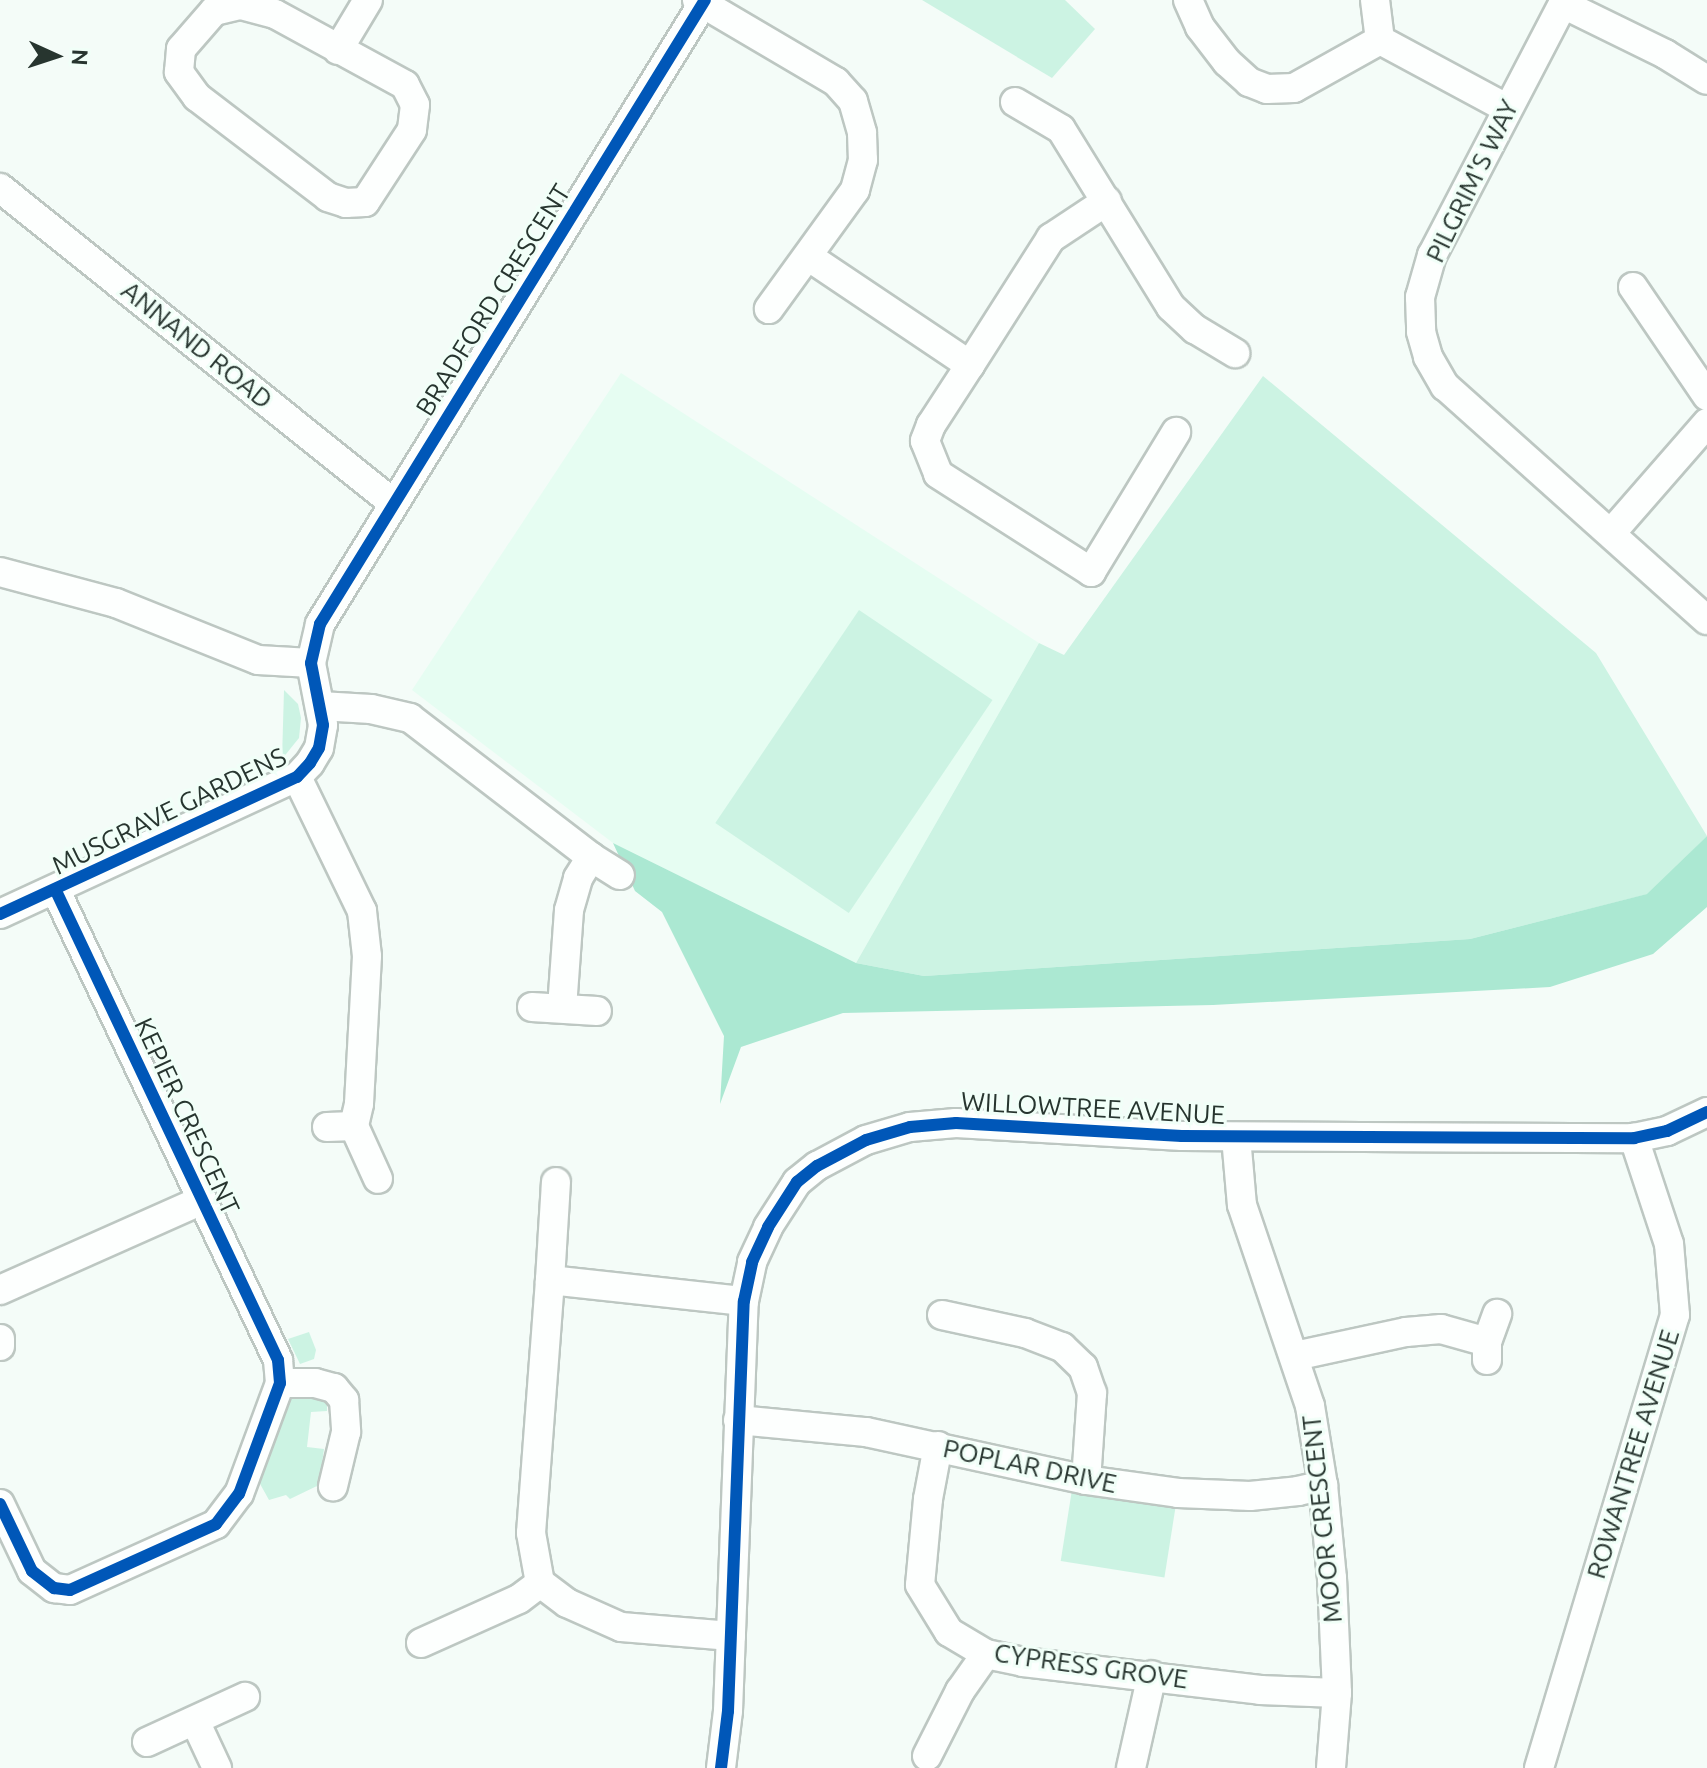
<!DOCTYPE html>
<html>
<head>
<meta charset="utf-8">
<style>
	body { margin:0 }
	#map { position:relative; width:1707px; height:1768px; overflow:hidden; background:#f4fcf8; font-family:Ubuntu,sans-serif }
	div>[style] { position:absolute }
	.built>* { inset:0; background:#e6fdf2 }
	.green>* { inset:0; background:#ccf3e3; transform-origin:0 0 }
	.forest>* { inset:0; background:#abe8d2 }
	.roads { filter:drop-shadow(2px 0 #bdc7c2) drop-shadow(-2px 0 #bdc7c2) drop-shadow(0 2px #bdc7c2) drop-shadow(0 -2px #bdc7c2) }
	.minor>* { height:28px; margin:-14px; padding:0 14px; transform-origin:14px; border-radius:14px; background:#fdfffe }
	.cycleway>* { height:12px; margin:-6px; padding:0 6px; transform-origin:6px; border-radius:6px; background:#0057b8 }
	span { translate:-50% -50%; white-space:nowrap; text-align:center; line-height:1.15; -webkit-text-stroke:6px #f1fff8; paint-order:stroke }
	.street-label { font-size:26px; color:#27352f }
	.north { position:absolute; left:16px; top:16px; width:80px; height:80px; -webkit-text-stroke:6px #f1fff8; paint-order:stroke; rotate:93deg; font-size:22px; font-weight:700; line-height:32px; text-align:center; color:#27352f }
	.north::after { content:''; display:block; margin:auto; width:28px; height:36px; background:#27352f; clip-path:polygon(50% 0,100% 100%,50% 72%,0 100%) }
</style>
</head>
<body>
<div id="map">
	<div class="built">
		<div style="clip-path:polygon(621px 373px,1039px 643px,856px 963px,613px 843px,412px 690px)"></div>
	</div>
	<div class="green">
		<div style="clip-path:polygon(922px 0,1065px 0,1095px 29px,1052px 78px)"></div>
		<div style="clip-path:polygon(1263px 376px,1596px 653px,1707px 836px,1648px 894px,1470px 939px,924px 976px,856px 963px,1039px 643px,1064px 655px)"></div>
		<div style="left:859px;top:610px;width:161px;height:257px;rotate:34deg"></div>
		<div style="clip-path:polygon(284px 690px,298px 704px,301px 718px,299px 738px,282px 759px)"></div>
		<div style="clip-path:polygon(309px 1332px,316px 1350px,314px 1359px,300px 1364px,288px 1339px)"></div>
		<div style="clip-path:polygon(291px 1395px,327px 1398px,327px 1411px,311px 1412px,307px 1447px,324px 1449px,319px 1485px,290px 1499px,286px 1495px,269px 1500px,259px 1482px)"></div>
		<div style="left:1074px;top:1477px;width:105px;height:85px;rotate:9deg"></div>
	</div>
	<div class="forest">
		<div style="clip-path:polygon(1707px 836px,1707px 907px,1653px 954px,1550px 987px,1213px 1005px,843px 1013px,741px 1047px,720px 1104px,724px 1036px,662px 912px,635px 891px,613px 843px,856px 963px,924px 976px,1470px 939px,1647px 894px)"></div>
	</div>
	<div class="roads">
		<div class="minor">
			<div style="left:697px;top:0;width:161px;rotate:30.5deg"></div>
			<div style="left:836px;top:82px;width:25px;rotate:48deg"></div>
			<div style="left:853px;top:101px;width:33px;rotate:74deg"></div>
			<div style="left:862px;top:133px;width:27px;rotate:88deg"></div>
			<div style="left:863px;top:160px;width:31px;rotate:105deg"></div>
			<div style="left:855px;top:190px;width:147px;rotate:125.9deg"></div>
			<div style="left:1188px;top:0;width:30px;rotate:66deg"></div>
			<div style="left:1200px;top:27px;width:44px;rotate:52.4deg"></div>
			<div style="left:1227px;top:62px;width:30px;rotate:42deg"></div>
			<div style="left:1249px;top:82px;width:19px;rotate:21deg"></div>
			<div style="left:1267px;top:89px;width:27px;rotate:-2deg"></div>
			<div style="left:1294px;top:88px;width:98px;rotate:-29.2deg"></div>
			<div style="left:1380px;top:40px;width:145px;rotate:28.3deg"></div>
			<div style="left:1375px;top:0;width:40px;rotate:82.9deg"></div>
			<div style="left:1565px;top:0;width:288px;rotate:117.5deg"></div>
			<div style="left:1432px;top:255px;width:44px;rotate:105.9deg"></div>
			<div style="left:1420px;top:297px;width:35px;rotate:88deg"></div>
			<div style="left:1421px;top:332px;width:26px;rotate:74deg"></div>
			<div style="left:1428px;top:357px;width:34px;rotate:60deg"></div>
			<div style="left:1445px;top:386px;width:351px;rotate:41.8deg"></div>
			<div style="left:1563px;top:4px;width:114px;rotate:26.1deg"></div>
			<div style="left:1665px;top:54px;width:49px;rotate:31.8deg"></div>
			<div style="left:241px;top:5px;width:35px;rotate:15deg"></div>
			<div style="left:275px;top:14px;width:148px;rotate:28.6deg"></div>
			<div style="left:405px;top:85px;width:22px;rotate:63deg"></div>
			<div style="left:415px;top:105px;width:25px;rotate:97deg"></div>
			<div style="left:412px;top:130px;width:86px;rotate:123.1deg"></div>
			<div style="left:365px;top:202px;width:19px;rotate:177deg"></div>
			<div style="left:346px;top:203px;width:19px;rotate:-162deg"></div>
			<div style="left:328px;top:197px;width:165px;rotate:-142.6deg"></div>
			<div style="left:197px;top:97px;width:31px;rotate:-126deg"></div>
			<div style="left:179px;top:72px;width:23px;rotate:-85deg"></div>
			<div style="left:181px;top:49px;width:50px;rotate:-49deg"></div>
			<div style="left:214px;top:11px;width:28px;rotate:-13deg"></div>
			<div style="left:338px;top:50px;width:58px;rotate:-59deg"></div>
			<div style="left:1015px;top:102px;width:53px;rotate:30.4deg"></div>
			<div style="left:1061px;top:129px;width:209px;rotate:58.3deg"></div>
			<div style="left:1171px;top:307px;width:33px;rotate:43deg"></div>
			<div style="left:1195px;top:329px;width:47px;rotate:31deg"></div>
			<div style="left:0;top:188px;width:504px;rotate:38.71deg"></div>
			<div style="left:809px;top:257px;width:194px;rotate:33.9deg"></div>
			<div style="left:970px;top:365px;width:151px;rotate:-57.5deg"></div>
			<div style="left:1051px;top:238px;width:67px;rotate:-33.5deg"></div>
			<div style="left:1633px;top:287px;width:132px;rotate:55.8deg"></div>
			<div style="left:970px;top:365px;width:72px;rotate:123deg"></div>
			<div style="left:931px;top:425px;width:17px;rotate:111deg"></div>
			<div style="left:925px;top:441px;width:35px;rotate:68deg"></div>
			<div style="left:938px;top:474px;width:182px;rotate:32.6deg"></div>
			<div style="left:1091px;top:572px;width:164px;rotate:-58.7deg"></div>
			<div style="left:1612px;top:532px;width:145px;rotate:-48.9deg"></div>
			<div style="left:0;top:572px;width:120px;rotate:15deg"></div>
			<div style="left:116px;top:603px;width:153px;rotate:21.9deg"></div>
			<div style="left:258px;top:660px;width:53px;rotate:3.2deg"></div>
			<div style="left:320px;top:706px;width:51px;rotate:3.4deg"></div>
			<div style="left:371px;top:709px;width:40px;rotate:13deg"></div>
			<div style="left:410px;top:718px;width:228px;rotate:37.5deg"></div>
			<div style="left:591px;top:857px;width:34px;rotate:32deg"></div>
			<div style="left:297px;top:777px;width:149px;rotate:64.1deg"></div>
			<div style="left:362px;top:911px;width:45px;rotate:83.7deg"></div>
			<div style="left:367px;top:956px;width:148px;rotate:93.1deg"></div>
			<div style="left:359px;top:1104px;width:23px;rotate:103deg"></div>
			<div style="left:354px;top:1126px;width:27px;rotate:178deg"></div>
			<div style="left:0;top:914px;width:327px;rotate:-24.8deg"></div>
			<div style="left:297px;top:777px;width:19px;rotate:-47deg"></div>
			<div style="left:310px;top:763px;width:17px;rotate:-59deg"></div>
			<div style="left:319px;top:748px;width:23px;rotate:-80deg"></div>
			<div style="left:323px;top:725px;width:63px;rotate:-101deg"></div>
			<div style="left:311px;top:663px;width:40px;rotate:-77deg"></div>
			<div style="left:320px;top:624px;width:733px;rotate:-58.33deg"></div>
			<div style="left:532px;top:1007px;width:65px;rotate:3.5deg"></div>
			<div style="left:562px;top:1008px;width:98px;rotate:-85.9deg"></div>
			<div style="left:569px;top:910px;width:33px;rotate:-74deg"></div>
			<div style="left:578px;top:878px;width:25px;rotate:-58deg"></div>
			<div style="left:354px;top:1126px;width:58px;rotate:65.6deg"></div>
			<div style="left:1236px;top:1137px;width:68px;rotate:85deg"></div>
			<div style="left:1242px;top:1205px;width:212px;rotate:71.3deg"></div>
			<div style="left:1310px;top:1406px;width:80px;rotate:80.7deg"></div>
			<div style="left:1323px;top:1485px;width:93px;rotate:84.5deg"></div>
			<div style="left:1332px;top:1578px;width:115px;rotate:87.5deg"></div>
			<div style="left:1337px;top:1693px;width:75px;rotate:94.6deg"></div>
			<div style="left:550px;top:1280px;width:98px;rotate:-86.5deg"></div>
			<div style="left:0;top:1290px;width:221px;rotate:-24deg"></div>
			<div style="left:942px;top:1315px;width:85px;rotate:12.2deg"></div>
			<div style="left:1025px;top:1333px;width:40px;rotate:21deg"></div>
			<div style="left:1062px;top:1347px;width:29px;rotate:44deg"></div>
			<div style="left:1083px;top:1367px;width:28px;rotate:71deg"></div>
			<div style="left:1092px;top:1393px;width:87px;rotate:93.9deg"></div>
			<div style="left:0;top:1339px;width:7px;rotate:90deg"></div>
			<div style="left:1295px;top:1356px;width:114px;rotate:-12.2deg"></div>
			<div style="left:1406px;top:1332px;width:35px;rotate:-5deg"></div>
			<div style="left:1441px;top:1329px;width:48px;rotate:15.8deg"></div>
			<div style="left:1487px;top:1360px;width:18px;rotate:-90deg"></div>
			<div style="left:1487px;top:1342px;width:30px;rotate:-70deg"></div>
			<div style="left:280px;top:1383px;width:35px"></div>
			<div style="left:315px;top:1383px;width:20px;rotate:15deg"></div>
			<div style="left:334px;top:1388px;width:16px;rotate:50deg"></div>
			<div style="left:344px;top:1400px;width:32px;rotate:86deg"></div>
			<div style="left:346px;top:1432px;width:56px;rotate:103.5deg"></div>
			<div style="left:738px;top:1420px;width:129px;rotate:5.4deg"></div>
			<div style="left:866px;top:1432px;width:225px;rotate:12.3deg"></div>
			<div style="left:1086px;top:1480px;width:93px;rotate:8deg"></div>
			<div style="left:1178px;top:1493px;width:72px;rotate:2.4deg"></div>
			<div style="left:1250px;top:1496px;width:48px;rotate:-5.9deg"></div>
			<div style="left:1298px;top:1491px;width:26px;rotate:-13deg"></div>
			<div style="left:938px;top:1446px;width:54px;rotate:100.7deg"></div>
			<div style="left:928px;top:1499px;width:86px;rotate:95.3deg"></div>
			<div style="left:920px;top:1585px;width:55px;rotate:58.3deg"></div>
			<div style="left:949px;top:1632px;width:43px;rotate:30.7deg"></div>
			<div style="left:986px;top:1654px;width:38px;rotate:12deg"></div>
			<div style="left:1023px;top:1662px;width:239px;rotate:6.7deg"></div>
			<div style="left:1260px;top:1690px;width:77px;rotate:2.2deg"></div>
			<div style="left:0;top:1504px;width:74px;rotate:64.5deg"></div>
			<div style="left:32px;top:1571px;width:28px;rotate:38deg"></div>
			<div style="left:54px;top:1588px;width:16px;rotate:7deg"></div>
			<div style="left:70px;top:1590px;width:160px;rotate:-24.3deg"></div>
			<div style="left:216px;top:1524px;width:38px;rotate:-53deg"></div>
			<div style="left:239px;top:1494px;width:118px;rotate:-69.7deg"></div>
			<div style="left:280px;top:1383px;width:23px;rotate:-95deg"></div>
			<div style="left:278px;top:1360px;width:519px;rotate:-115.33deg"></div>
			<div style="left:731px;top:1636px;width:110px;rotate:-175.3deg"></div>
			<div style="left:621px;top:1627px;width:59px;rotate:-156deg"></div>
			<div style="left:567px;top:1603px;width:34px;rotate:-143deg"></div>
			<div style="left:540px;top:1583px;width:51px;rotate:-100.2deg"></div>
			<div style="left:531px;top:1533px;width:254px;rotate:-85.7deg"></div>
			<div style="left:550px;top:1280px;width:195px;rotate:6.2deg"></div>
			<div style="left:421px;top:1643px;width:107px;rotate:-24.2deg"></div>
			<div style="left:519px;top:1599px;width:26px;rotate:-37deg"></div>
			<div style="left:195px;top:1721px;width:52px;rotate:64.9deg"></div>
			<div style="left:147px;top:1742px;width:108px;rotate:-24.7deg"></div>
			<div style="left:927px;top:1756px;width:73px;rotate:-63.1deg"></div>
			<div style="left:960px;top:1691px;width:45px;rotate:-54.9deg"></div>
			<div style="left:721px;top:1768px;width:57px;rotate:-83deg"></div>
			<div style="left:728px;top:1711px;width:410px;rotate:-87.8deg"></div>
			<div style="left:744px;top:1301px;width:40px;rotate:-78deg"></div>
			<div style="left:752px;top:1262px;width:38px;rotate:-65deg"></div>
			<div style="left:768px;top:1227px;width:54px;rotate:-57.2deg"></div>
			<div style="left:797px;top:1182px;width:26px;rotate:-39deg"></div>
			<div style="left:817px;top:1166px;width:55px;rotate:-28deg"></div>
			<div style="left:866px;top:1140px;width:46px;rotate:-16.5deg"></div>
			<div style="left:910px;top:1127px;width:46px;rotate:-5deg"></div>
			<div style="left:956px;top:1123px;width:226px;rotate:3.3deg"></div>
			<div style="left:1182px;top:1136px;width:452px;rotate:0.3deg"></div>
			<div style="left:1634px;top:1138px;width:34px;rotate:-12deg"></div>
			<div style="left:1667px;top:1131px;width:44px;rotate:-25.4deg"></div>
			<div style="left:1131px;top:1768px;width:95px;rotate:-77.3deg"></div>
			<div style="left:1539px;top:1768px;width:473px;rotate:-73.3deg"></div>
			<div style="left:1675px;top:1315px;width:71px;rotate:-94.8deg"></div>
			<div style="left:1669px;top:1244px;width:112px;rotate:-108.3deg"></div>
		</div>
	</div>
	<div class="cycleway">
		<div style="left:0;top:914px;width:327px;rotate:-24.8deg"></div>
		<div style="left:297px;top:777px;width:19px;rotate:-47deg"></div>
		<div style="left:310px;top:763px;width:17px;rotate:-59deg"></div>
		<div style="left:319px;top:748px;width:23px;rotate:-80deg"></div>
		<div style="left:323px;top:725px;width:63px;rotate:-101deg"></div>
		<div style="left:311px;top:663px;width:40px;rotate:-77deg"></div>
		<div style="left:320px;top:624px;width:733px;rotate:-58.33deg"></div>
		<div style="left:0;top:1504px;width:74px;rotate:64.5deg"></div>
		<div style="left:32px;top:1571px;width:28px;rotate:38deg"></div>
		<div style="left:54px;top:1588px;width:16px;rotate:7deg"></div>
		<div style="left:70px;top:1590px;width:160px;rotate:-24.3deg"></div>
		<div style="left:216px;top:1524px;width:38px;rotate:-53deg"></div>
		<div style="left:239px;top:1494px;width:118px;rotate:-69.7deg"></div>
		<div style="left:280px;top:1383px;width:23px;rotate:-95deg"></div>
		<div style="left:278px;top:1360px;width:519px;rotate:-115.33deg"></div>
		<div style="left:721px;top:1768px;width:57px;rotate:-83deg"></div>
		<div style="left:728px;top:1711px;width:410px;rotate:-87.8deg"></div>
		<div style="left:744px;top:1301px;width:40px;rotate:-78deg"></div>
		<div style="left:752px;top:1262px;width:38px;rotate:-65deg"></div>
		<div style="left:768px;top:1227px;width:54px;rotate:-57.2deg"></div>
		<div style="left:797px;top:1182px;width:26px;rotate:-39deg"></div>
		<div style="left:817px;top:1166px;width:55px;rotate:-28deg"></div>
		<div style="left:866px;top:1140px;width:46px;rotate:-16.5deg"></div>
		<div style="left:910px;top:1127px;width:46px;rotate:-5deg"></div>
		<div style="left:956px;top:1123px;width:226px;rotate:3.3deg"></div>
		<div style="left:1182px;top:1136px;width:452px;rotate:0.3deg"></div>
		<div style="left:1634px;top:1138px;width:34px;rotate:-12deg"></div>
		<div style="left:1667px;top:1131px;width:44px;rotate:-25.4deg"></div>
	</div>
	<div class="street-label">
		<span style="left:1472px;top:181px;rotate:-64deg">PILGRIM'S WAY</span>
		<span style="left:493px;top:300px;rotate:-58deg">BRADFORD CRESCENT</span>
		<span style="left:197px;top:345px;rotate:39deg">ANNAND ROAD</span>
		<span style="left:169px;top:811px;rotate:-26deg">MUSGRAVE GARDENS</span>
		<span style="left:1093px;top:1108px;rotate:3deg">WILLOWTREE AVENUE</span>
		<span style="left:187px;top:1116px;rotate:65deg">KEPIER CRESCENT</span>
		<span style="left:1633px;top:1454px;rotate:-73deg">ROWANTREE AVENUE</span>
		<span style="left:1030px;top:1466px;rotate:12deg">POPLAR DRIVE</span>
		<span style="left:1322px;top:1519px;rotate:-96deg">MOOR CRESCENT</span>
		<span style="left:1091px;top:1666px;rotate:8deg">CYPRESS GROVE</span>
	</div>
	<div class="north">N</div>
</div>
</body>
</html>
